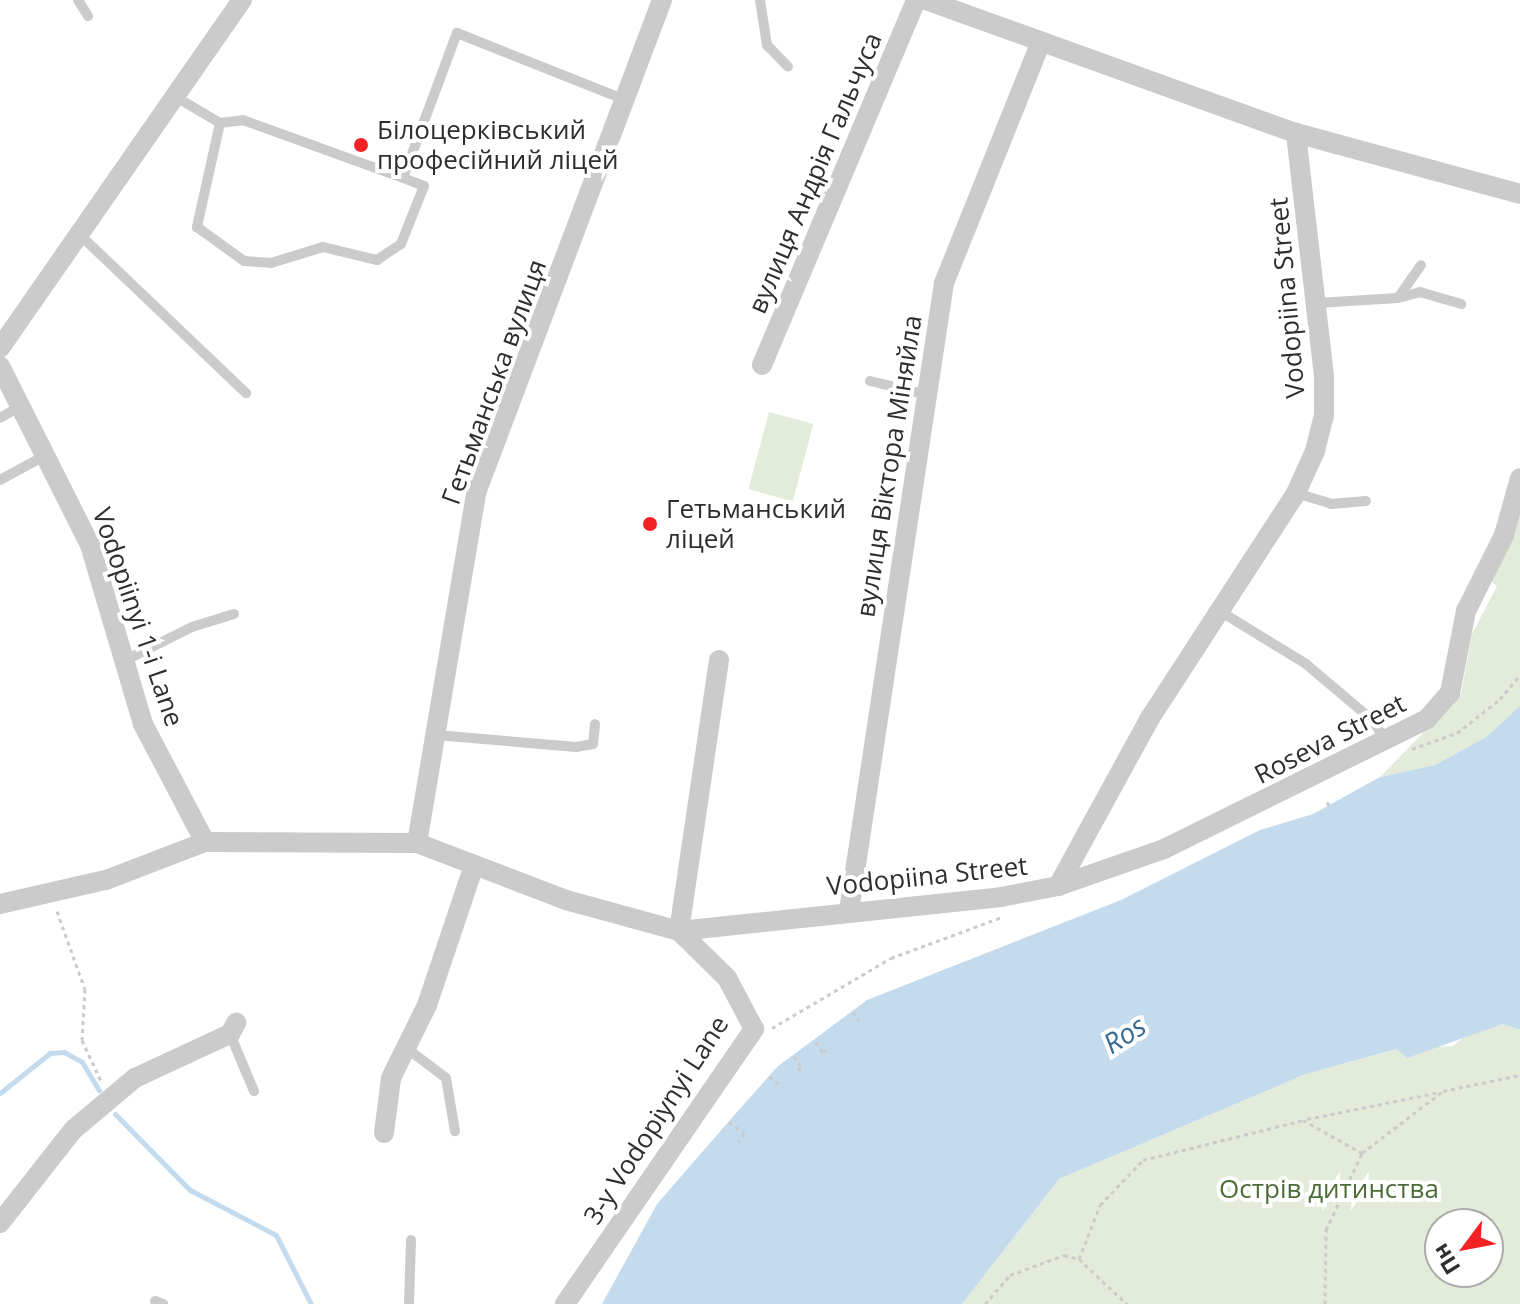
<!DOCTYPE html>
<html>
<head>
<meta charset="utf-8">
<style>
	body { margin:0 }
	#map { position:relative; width:1520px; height:1304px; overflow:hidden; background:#fff; font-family:"Open Sans",sans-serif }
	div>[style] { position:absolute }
	.green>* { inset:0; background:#e3ecda; transform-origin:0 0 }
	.water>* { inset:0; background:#c4dbee }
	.stream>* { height:5px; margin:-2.5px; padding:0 2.5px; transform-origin:2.5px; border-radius:2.5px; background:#c4dbee }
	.path>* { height:3px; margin-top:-1.5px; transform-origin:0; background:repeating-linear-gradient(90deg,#cbcbcb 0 4px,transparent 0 8px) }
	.service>* { height:10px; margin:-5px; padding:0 5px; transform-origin:5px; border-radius:5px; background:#cbcbcb }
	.minor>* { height:20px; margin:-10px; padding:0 10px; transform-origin:10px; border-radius:10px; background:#cbcbcb }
	.dots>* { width:22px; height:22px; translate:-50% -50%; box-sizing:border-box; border:4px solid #fff; border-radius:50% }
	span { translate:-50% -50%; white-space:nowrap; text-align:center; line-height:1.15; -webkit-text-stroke:8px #fff; paint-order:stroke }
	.poi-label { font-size:26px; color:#2e2e2e }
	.left { translate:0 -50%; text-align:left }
	.street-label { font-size:26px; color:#2e2e2e }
	.park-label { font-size:26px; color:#4d6d38 }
	.water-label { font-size:28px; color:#356b96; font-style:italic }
	.north { position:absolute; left:1424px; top:1208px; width:80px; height:80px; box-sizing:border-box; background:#fff; border:2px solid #ababab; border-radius:50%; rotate:238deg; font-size:22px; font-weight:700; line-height:32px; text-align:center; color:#2e2e2e }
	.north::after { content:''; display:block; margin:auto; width:28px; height:36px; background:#f32225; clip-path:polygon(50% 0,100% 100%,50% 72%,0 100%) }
</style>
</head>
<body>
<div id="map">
	<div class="green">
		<div style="left:769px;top:412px;width:46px;height:80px;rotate:15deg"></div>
		<div style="clip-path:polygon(1520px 517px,1520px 706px,1486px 737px,1435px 765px,1380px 777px,1461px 694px,1472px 634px,1497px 586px,1489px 580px)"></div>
		<div style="clip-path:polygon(evenodd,1503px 1024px,1520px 1030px,1520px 1304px,962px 1304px,1059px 1179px,1306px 1074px,1398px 1049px,1453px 1046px,1468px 1034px,1503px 1024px,1440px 1224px,1488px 1224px,1488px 1272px,1440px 1272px,1440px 1224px)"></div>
	</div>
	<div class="water">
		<div style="clip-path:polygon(1520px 706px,1520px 1030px,1503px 1024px,1407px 1058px,1397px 1049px,1306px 1074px,1059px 1179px,962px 1304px,602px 1304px,657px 1204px,737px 1112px,777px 1067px,867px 1000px,1121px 900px,1260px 830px,1313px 814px,1380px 777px,1435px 765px,1486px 737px)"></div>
	</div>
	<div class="stream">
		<div style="left:0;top:1093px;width:64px;rotate:-38.7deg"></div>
		<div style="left:50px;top:1053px;width:14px;rotate:-4deg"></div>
		<div style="left:64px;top:1052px;width:21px;rotate:29deg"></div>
		<div style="left:82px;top:1062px;width:33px;rotate:59deg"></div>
		<div style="left:115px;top:1114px;width:107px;rotate:45.4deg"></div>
		<div style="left:190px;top:1190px;width:97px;rotate:27.6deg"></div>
		<div style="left:276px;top:1235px;width:77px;rotate:63.1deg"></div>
	</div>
	<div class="path">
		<div style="left:1412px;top:749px;width:48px;rotate:-19.6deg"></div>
		<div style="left:1457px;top:733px;width:55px;rotate:-38.3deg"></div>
		<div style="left:1500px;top:699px;width:31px;rotate:-50deg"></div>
		<div style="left:1327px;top:802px;width:6px;rotate:59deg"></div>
		<div style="left:57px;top:911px;width:83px;rotate:70.3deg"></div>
		<div style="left:85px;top:989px;width:51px;rotate:93.4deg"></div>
		<div style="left:82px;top:1040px;width:45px;rotate:65.1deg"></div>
		<div style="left:853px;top:1012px;width:11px;rotate:56deg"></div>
		<div style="left:772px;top:1028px;width:138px;rotate:-30.5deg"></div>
		<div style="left:891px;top:958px;width:118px;rotate:-20.3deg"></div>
		<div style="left:815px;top:1042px;width:13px;rotate:51deg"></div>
		<div style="left:823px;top:1052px;width:9px;rotate:-36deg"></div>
		<div style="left:794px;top:1056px;width:13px;rotate:58deg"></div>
		<div style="left:801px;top:1067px;width:5px;rotate:143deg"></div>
		<div style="left:769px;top:1076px;width:17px;rotate:40deg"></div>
		<div style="left:1307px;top:1119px;width:136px;rotate:-11.5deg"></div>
		<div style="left:729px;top:1122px;width:19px;rotate:36deg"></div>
		<div style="left:744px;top:1133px;width:11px;rotate:124deg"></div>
		<div style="left:1079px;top:1259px;width:58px;rotate:-68.7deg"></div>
		<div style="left:1100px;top:1205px;width:62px;rotate:-46.3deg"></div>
		<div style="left:1143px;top:1160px;width:165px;rotate:-14deg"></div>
		<div style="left:1303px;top:1120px;width:68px;rotate:29.2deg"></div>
		<div style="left:985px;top:1304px;width:38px;rotate:-49deg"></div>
		<div style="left:1010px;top:1275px;width:58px;rotate:-20.3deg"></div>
		<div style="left:1064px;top:1255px;width:16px;rotate:15deg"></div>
		<div style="left:1079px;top:1259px;width:66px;rotate:43.2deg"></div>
		<div style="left:1325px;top:1304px;width:74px;rotate:-89.2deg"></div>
		<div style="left:1326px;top:1230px;width:85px;rotate:-64.9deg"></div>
		<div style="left:1362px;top:1153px;width:102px;rotate:-37.4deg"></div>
		<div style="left:1443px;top:1091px;width:79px;rotate:-11.7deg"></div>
	</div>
	<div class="service">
		<div style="left:78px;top:0;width:19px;rotate:58deg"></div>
		<div style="left:760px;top:0;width:46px;rotate:81.2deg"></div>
		<div style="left:767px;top:45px;width:30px;rotate:46deg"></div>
		<div style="left:176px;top:97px;width:51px;rotate:30.6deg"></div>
		<div style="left:220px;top:123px;width:23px;rotate:-7deg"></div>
		<div style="left:243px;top:120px;width:170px;rotate:19.9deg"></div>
		<div style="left:220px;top:123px;width:107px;rotate:102.5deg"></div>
		<div style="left:197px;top:227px;width:58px;rotate:35.9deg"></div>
		<div style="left:244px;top:261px;width:27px;rotate:4deg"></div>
		<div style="left:271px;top:263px;width:54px;rotate:-17.1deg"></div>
		<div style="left:323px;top:247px;width:56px;rotate:13.5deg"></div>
		<div style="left:377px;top:260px;width:29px;rotate:-34deg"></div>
		<div style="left:401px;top:244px;width:62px;rotate:-68.4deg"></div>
		<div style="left:424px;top:186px;width:22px;rotate:-159deg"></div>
		<div style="left:403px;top:178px;width:155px;rotate:-69.6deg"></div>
		<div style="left:457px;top:33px;width:181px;rotate:21.7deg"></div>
		<div style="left:79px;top:234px;width:231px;rotate:43.6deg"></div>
		<div style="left:1398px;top:298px;width:23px;rotate:-15deg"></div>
		<div style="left:1420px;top:292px;width:43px;rotate:16.3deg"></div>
		<div style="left:1317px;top:303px;width:81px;rotate:-3.5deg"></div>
		<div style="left:1398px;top:298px;width:40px;rotate:-55.1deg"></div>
		<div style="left:870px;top:381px;width:56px;rotate:13.5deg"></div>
		<div style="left:0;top:418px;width:24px;rotate:-30deg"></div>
		<div style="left:0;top:480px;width:52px;rotate:-28.5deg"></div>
		<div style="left:1296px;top:493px;width:37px;rotate:17deg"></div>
		<div style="left:1331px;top:504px;width:35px;rotate:-5deg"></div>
		<div style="left:1218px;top:610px;width:103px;rotate:31.5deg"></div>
		<div style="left:1306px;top:664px;width:84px;rotate:40.2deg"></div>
		<div style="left:1370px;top:718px;width:27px;rotate:54deg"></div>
		<div style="left:126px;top:660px;width:74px;rotate:-26.6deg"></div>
		<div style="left:192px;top:627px;width:44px;rotate:-17.2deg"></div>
		<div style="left:436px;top:735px;width:141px;rotate:4.9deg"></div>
		<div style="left:576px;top:747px;width:17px;rotate:-10deg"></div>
		<div style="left:593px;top:744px;width:20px;rotate:-84deg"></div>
		<div style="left:230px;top:1034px;width:62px;rotate:67.2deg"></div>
		<div style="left:405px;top:1047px;width:51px;rotate:37.1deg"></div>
		<div style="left:446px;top:1078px;width:54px;rotate:80.4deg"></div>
		<div style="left:155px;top:1301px;width:9px;rotate:21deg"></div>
		<div style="left:409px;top:1304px;width:64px;rotate:-88.2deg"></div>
	</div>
	<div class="minor">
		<div style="left:926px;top:0;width:393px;rotate:19.8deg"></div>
		<div style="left:1296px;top:133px;width:232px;rotate:15.2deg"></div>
		<div style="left:0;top:348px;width:424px;rotate:-55.2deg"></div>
		<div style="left:762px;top:365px;width:396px;rotate:-67.1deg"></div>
		<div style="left:0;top:366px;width:200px;rotate:63.3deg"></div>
		<div style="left:90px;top:545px;width:187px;rotate:73.5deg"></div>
		<div style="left:143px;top:724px;width:133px;rotate:62.3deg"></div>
		<div style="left:417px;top:843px;width:355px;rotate:-80.4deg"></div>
		<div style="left:476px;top:493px;width:527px;rotate:-69.33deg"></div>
		<div style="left:1058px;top:886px;width:112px;rotate:-19.2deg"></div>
		<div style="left:1164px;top:849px;width:293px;rotate:-26.3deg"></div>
		<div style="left:1427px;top:719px;width:35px;rotate:-49deg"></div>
		<div style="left:1450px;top:693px;width:84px;rotate:-79deg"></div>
		<div style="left:1466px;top:611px;width:85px;rotate:-63.4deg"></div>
		<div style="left:1504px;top:535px;width:59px;rotate:-74.3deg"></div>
		<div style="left:0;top:904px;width:109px;rotate:-12.8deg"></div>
		<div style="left:106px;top:880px;width:106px;rotate:-21deg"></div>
		<div style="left:205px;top:842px;width:212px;rotate:0.3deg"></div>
		<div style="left:417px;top:843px;width:160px;rotate:20.9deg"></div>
		<div style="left:566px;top:900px;width:117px;rotate:15.3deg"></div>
		<div style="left:679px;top:931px;width:324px;rotate:-6deg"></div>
		<div style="left:1001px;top:897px;width:58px;rotate:-10.9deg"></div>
		<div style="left:1058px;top:886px;width:192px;rotate:-61.3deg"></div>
		<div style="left:1150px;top:718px;width:268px;rotate:-57deg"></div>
		<div style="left:1296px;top:493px;width:46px;rotate:-65.7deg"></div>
		<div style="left:1315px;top:451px;width:36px;rotate:-76deg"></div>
		<div style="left:1324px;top:416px;width:40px;rotate:-90deg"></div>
		<div style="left:1324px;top:376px;width:245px;rotate:-96.6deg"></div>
		<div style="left:849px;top:911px;width:635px;rotate:-81.4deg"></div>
		<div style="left:944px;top:283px;width:258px;rotate:-68.1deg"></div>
		<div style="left:384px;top:1133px;width:55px;rotate:-82.7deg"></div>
		<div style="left:391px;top:1078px;width:81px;rotate:-63.7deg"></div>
		<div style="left:427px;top:1005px;width:148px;rotate:-71.4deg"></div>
		<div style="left:0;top:1223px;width:118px;rotate:-51.9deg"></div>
		<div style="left:73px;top:1130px;width:81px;rotate:-40deg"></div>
		<div style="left:135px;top:1078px;width:105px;rotate:-24.9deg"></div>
		<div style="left:230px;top:1034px;width:13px;rotate:-61deg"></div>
		<div style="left:565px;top:1304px;width:334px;rotate:-55.5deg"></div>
		<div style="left:754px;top:1029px;width:58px;rotate:-117.9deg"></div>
		<div style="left:727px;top:978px;width:67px;rotate:-135.6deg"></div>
		<div style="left:679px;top:931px;width:274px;rotate:-81.6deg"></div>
	</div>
	<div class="dots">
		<div style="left:361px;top:145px;background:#f32225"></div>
		<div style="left:650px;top:524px;background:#f32225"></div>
	</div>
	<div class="poi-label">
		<span class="left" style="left:377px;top:145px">Білоцерківський<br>професійний ліцей</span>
		<span class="left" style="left:666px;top:524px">Гетьманський<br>ліцей</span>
	</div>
	<div class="street-label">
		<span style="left:815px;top:173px;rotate:-67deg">вулиця Андрія Гальчуса</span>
		<span style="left:1287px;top:298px;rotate:-95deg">Vodopiina Street</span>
		<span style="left:494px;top:382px;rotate:-70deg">Гетьманська вулиця</span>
		<span style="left:889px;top:466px;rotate:-81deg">вулиця Віктора Міняйла</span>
		<span style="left:138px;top:617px;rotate:71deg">Vodopiinyi 1-i Lane</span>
		<span style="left:1330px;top:739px;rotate:-27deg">Roseva Street</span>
		<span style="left:927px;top:876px;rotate:-6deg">Vodopiina Street</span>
		<span style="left:656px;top:1120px;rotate:-57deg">3-y Vodopiynyi Lane</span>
	</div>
	<div class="park-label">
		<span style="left:1329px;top:1189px">Острів дитинства</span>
	</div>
	<div class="water-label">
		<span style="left:1124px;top:1034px;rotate:-33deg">Ros</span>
	</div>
	<div class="north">Пн</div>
</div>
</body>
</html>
